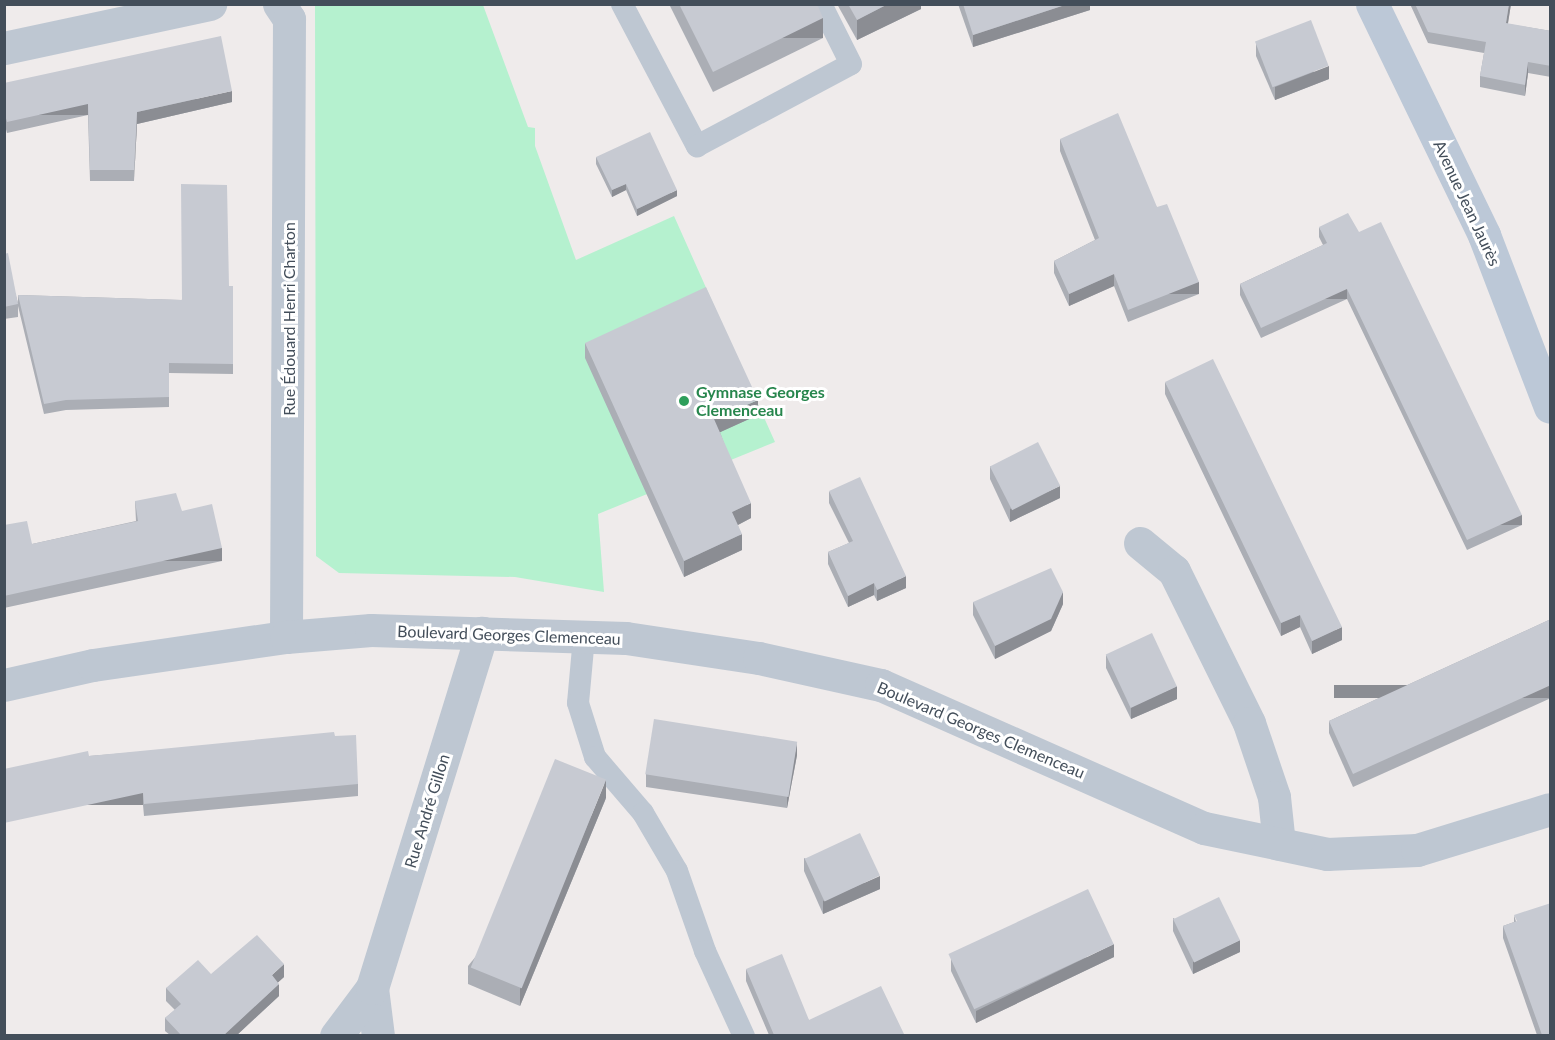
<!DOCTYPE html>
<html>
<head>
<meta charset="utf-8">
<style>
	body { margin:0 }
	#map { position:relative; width:1555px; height:1040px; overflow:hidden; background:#efebeb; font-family:Lato,sans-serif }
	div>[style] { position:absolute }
	.green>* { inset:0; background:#b5f1cf }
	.lane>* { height:22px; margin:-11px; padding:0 11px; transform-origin:11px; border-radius:11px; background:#bec7d2 }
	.street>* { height:33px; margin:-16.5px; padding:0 16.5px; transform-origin:16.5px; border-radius:16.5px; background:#bec7d2 }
	.secondary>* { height:33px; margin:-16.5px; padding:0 16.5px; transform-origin:16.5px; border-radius:16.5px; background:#bcc8d7 }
	.wall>* { inset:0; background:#abaeb5 }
	.shaded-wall>* { inset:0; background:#8b8d93; transform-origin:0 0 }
	.building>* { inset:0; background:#c7cad2; transform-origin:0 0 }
	.dots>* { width:16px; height:16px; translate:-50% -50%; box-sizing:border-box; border:3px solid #fff; border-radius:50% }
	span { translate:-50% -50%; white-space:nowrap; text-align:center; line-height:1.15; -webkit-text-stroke:6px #fff; paint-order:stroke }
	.street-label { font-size:16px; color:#434e5a }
	.leisure-label { font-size:16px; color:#27864d; font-weight:700 }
	.left { translate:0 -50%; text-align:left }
	.frame { position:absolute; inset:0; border:6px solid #434e5a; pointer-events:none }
</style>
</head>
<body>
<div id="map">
	<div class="green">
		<div style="clip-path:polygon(315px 5px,483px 5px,528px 127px,535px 128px,535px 146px,576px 260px,674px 216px,775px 442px,598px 514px,604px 592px,515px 577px,339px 573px,316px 556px)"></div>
	</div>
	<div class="lane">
		<div style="left:622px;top:4px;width:161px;rotate:62.2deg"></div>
		<div style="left:697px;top:146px;width:174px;rotate:-28deg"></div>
		<div style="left:851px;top:64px;width:67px;rotate:-116.6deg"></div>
		<div style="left:584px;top:637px;width:66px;rotate:95.2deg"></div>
		<div style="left:578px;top:703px;width:57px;rotate:72.5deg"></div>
		<div style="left:595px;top:757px;width:74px;rotate:49.4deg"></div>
		<div style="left:643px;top:813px;width:67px;rotate:59.6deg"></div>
		<div style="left:677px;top:871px;width:85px;rotate:70.7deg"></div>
		<div style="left:705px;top:951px;width:94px;rotate:65.4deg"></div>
	</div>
	<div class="street">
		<div style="left:279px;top:4px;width:18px;rotate:56deg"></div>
		<div style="left:289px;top:19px;width:618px;rotate:90.28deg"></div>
		<div style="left:4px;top:48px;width:211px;rotate:-12.1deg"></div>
		<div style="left:1140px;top:543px;width:44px;rotate:39.5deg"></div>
		<div style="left:1174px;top:571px;width:169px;rotate:63.7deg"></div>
		<div style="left:1249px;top:723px;width:78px;rotate:71.3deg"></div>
		<div style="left:1274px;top:797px;width:47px;rotate:83.9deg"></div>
		<div style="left:4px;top:685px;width:91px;rotate:-12.7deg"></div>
		<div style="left:93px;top:665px;width:195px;rotate:-8.3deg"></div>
		<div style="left:286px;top:637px;width:85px;rotate:-4.7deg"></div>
		<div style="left:371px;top:630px;width:255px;rotate:1.8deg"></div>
		<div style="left:626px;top:638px;width:134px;rotate:8.6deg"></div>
		<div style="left:759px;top:658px;width:125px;rotate:12.5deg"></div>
		<div style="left:881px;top:685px;width:353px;rotate:23.9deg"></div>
		<div style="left:1204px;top:828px;width:126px;rotate:11.9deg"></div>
		<div style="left:1327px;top:854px;width:90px;rotate:-2.5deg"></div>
		<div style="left:1417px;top:850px;width:139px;rotate:-17.1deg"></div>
		<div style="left:372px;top:988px;width:48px;rotate:82.9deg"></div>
		<div style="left:336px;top:1036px;width:60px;rotate:-53.1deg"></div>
		<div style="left:372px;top:988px;width:372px;rotate:-72.8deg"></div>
	</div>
	<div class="secondary">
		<div style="left:1372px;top:4px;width:257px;rotate:64.1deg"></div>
		<div style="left:1484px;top:235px;width:184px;rotate:69deg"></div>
	</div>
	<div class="wall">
		<div style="clip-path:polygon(669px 4px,817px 4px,823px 38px,713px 92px)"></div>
		<div style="clip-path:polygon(837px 4px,921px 4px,921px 9px,857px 40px)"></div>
		<div style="clip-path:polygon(958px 4px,1090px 4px,1090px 10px,973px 47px)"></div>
		<div style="clip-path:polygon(1410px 4px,1511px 4px,1508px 24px,1551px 31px,1551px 77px,1528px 73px,1525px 96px,1480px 87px,1480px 76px,1484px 53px,1428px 43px)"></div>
		<div style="clip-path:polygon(1256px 43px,1329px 79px,1275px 100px,1256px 56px)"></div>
		<div style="clip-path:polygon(4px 83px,232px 102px,137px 124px,134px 181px,90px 181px,88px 115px,7px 133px,4px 122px)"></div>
		<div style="clip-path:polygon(1060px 139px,1157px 207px,1199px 294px,1128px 322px,1114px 286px,1069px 306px,1054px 273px,1054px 261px,1095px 240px,1060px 151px)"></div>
		<div style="clip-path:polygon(596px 157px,677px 196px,637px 216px,626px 190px,612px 197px,596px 164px)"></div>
		<div style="clip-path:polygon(1319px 227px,1522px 525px,1467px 550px,1347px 299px,1261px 338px,1240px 295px,1240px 284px,1323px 245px,1319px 237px)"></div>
		<div style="clip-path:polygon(4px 254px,18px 303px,18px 295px,181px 300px,229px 286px,233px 286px,233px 374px,169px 373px,169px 407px,66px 410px,44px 414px,18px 306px,18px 317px,4px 319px)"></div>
		<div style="clip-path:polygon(585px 343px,758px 415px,720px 432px,751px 518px,738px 525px,742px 550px,684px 577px,585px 358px)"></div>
		<div style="clip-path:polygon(1165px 382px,1342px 640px,1312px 654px,1300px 627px,1281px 636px,1165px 394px)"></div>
		<div style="clip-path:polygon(990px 466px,1060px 498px,1010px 522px,990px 479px)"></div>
		<div style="clip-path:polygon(829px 491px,906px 588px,877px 601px,874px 595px,848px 607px,828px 564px,828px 552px,849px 543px,829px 503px)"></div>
		<div style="clip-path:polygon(135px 501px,182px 511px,222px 561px,4px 608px,4px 525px,32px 544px,136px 521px)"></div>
		<div style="clip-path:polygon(973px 602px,1063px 604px,1051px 631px,995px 659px,973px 615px)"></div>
		<div style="clip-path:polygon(1551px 619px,1551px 698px,1353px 787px,1329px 733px,1329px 721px)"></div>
		<div style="clip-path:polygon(1106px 655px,1177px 699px,1131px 719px,1106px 668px)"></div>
		<div style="clip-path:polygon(335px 736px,358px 784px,358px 796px,144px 816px,143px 805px,89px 756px)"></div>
		<div style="clip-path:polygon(797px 755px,787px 808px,646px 787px,646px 774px)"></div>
		<div style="clip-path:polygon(606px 798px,520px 1006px,468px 984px,468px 966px)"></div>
		<div style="clip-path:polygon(804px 858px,880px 889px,823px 914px,804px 871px)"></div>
		<div style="clip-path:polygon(1514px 915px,1551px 1035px,1537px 1035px,1503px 938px,1503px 926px,1514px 922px)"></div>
		<div style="clip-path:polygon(1173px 918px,1240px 952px,1193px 974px,1173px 931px)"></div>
		<div style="clip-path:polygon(1114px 957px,976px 1023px,951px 971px,951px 959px)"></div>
		<div style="clip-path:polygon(746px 969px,809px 1020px,904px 1035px,769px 1035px,746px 981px)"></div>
		<div style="clip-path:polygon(211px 974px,284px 977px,278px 982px,279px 996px,237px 1035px,170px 1035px,165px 1031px,165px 1018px,175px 1010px,166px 1001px,166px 988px)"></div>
	</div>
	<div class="shaded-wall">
		<div style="clip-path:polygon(888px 4px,921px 4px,921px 9px,857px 40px,857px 20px)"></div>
		<div style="clip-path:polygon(1068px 4px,1090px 4px,1090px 10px,973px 47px,973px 35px)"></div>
		<div style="clip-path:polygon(1509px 4px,1511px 4px,1506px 34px,1506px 23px)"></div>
		<div style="left:823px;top:18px;width:20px;height:123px;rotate:90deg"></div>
		<div style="clip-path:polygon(1528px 62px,1528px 73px,1525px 96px,1525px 85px)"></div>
		<div style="clip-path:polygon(1329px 66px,1329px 79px,1275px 100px,1275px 87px)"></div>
		<div style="clip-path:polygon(232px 91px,232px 102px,137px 124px,134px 181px,137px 112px)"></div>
		<div style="left:88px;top:104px;width:11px;height:83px;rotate:90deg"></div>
		<div style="clip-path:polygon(626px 184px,626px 190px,612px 197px,612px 190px)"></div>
		<div style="clip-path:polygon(677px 190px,677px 196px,637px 216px,637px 209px)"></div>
		<div style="clip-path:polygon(1114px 274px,1114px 286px,1069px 306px,1069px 294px)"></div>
		<div style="left:1199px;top:282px;width:12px;height:76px;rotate:90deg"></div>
		<div style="left:1347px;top:289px;width:10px;height:94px;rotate:90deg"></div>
		<div style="clip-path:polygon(758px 400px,758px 415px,714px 435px,714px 419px)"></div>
		<div style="clip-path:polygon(1060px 486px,1060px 498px,1010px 522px,1010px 509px)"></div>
		<div style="clip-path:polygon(751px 503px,751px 518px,732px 528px,732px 512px)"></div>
		<div style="left:1522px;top:515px;width:10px;height:60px;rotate:90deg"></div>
		<div style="clip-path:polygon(742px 534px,742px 550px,684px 577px,684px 561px)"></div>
		<div style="left:222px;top:548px;width:13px;height:223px;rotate:90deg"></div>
		<div style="clip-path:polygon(906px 576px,906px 588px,877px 601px,877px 590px)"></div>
		<div style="clip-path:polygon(874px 583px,874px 595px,848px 607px,848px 596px)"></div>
		<div style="clip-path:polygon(1063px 592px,1063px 604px,1051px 631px,995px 659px,995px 646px)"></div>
		<div style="clip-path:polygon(1300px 615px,1300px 627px,1281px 636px,1281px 623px)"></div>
		<div style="clip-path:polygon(1342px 627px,1342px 640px,1312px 654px,1312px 641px)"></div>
		<div style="left:1551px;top:685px;width:13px;height:217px;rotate:90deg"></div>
		<div style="clip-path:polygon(1177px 686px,1177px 699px,1131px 719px,1131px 707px)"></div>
		<div style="clip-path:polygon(797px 742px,797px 755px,787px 808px,787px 796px)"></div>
		<div style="clip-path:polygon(606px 780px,606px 798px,520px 1006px,520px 989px)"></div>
		<div style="left:143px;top:793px;width:12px;height:142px;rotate:90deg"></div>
		<div style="clip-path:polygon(880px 876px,880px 889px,823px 914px,823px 901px)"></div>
		<div style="clip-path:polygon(1240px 940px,1240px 952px,1193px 974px,1193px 962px)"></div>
		<div style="clip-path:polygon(1114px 944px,1114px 957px,976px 1023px,976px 1011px)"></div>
		<div style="clip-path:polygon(284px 964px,284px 977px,272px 988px,272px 975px)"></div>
		<div style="clip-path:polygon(279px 984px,279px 996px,237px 1035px,224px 1035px)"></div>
	</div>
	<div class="building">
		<div style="clip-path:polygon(679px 4px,817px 4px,823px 18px,713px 72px)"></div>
		<div style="clip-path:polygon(848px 4px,888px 4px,857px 20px)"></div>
		<div style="clip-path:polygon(963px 4px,1068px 4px,973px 35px)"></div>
		<div style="clip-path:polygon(1415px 4px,1509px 4px,1506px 23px,1551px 31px,1551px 66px,1528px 62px,1525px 85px,1480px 76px,1486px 42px,1428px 32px)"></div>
		<div style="left:1311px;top:20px;width:49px;height:60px;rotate:69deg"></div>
		<div style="clip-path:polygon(221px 36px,232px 91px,137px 112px,134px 170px,90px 170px,88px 104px,7px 122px,4px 111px,4px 83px)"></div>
		<div style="clip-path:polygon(1118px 113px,1157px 207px,1167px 204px,1199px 282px,1128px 310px,1114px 274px,1069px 294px,1054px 261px,1099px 238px,1060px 139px)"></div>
		<div style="clip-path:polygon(650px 132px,677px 190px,637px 209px,626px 184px,612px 190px,596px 157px)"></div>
		<div style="clip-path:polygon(181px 184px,227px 185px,229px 286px,233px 286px,233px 364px,169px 363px,169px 397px,66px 400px,44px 404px,18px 295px,182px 300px)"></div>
		<div style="clip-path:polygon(1348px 213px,1359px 232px,1381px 222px,1522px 515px,1467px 540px,1347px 289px,1261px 328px,1240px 284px,1327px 243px,1319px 227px)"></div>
		<div style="clip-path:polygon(8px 253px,18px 304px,4px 307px,4px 254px)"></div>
		<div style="clip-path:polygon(706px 287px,758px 400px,714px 419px,751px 503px,732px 512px,742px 534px,684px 561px,585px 343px)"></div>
		<div style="clip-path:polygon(1213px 359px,1342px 627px,1312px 641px,1300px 615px,1281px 623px,1165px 382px)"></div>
		<div style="left:1038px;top:442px;width:49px;height:54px;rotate:63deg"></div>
		<div style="clip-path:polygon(860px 477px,906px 576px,877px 590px,874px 583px,848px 596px,828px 552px,853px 541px,829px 491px)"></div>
		<div style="clip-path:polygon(176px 493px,182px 511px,212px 504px,222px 548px,4px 596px,4px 525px,27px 521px,32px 544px,138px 521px,135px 501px)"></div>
		<div style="clip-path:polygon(1051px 568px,1063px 592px,1051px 619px,995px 646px,973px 602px)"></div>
		<div style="clip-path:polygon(1551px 619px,1551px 685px,1353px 774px,1329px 721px)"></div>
		<div style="left:1152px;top:633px;width:59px;height:51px;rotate:65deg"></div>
		<div style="left:654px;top:719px;width:145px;height:56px;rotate:9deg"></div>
		<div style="clip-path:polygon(334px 732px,335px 736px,356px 735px,358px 784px,144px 804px,143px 793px,4px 823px,4px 769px,88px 751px,89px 756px)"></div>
		<div style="left:555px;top:759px;width:55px;height:225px;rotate:22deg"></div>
		<div style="left:860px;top:833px;width:47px;height:61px;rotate:65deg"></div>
		<div style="left:1088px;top:889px;width:61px;height:154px;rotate:65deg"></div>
		<div style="left:1219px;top:897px;width:48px;height:51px;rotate:64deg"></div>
		<div style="clip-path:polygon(1551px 903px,1551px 1035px,1542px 1035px,1503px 926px,1517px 921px,1514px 915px)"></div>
		<div style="clip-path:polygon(257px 935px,284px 964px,272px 975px,279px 984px,224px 1035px,213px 1035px,211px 1034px,209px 1035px,181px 1035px,165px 1018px,181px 1004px,166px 988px,198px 960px,211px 974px)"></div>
		<div style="clip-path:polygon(782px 954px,809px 1020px,881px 986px,904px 1034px,900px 1035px,774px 1035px,746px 969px)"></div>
	</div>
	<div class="dots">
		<div style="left:684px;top:401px;background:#2e9e5b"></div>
	</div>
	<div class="street-label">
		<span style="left:1467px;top:203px;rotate:65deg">Avenue Jean Jaurès</span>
		<span style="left:289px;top:319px;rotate:-90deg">Rue Édouard Henri Charton</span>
		<span style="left:509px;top:635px;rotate:2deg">Boulevard Georges Clemenceau</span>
		<span style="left:981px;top:730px;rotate:23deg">Boulevard Georges Clemenceau</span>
		<span style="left:427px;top:811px;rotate:-73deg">Rue André Gillon</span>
	</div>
	<div class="leisure-label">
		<span class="left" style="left:696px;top:401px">Gymnase Georges<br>Clemenceau</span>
	</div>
	<div class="frame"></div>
</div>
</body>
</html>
